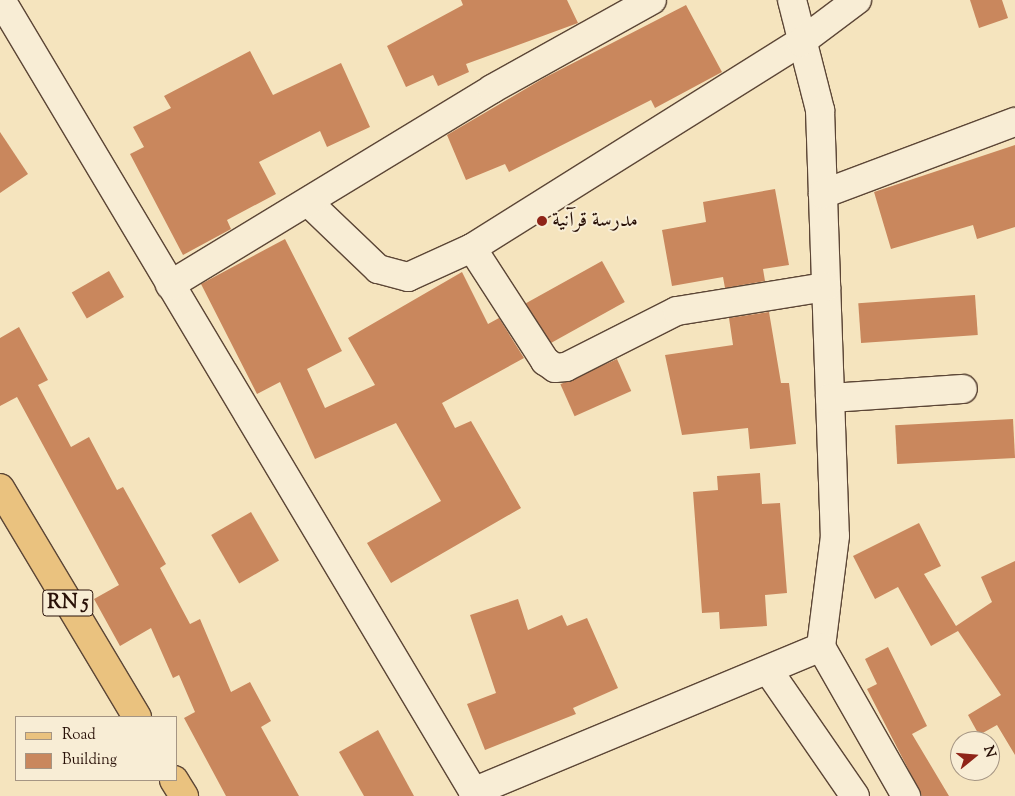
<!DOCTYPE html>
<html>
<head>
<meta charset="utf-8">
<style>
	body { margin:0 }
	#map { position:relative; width:1015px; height:796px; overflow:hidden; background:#f5e4be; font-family:"Sorts Mill Goudy",Amiri,serif }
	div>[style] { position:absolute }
	.building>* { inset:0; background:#c9875d; transform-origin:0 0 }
	.roads { filter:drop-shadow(1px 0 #5c4636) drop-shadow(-1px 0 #5c4636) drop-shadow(0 1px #5c4636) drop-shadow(0 -1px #5c4636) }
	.minor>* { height:28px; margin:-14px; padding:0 14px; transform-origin:14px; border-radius:14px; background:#f8edd5 }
	.major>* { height:28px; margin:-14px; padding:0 14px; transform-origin:14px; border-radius:14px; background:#eac27f }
	.dots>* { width:14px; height:14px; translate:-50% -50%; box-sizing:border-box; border:2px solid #f8edd5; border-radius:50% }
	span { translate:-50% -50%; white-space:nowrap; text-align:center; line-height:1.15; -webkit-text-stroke:4px #f8edd5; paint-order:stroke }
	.shield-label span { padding:1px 4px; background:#f8edd5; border:1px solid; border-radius:4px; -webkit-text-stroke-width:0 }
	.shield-label { font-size:20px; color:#291108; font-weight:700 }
	.poi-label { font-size:21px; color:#291108 }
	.left { translate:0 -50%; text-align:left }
	.legend { position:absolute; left:15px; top:716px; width:162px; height:65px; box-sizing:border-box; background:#f8edd5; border:1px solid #a59583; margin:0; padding:6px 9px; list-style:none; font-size:15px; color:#291108 }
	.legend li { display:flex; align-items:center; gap:10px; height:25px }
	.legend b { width:25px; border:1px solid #a59583 }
	.north { position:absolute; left:950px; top:731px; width:50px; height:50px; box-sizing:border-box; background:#f8edd5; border:1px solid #a59583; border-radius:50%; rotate:73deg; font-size:14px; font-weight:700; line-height:20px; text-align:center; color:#291108 }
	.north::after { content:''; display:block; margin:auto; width:18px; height:22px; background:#8f2418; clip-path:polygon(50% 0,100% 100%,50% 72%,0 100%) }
</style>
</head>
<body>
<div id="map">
	<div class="building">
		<div style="clip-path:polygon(461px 0,567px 0,578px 23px,466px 64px,469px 72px,438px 86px,433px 75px,406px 87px,387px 46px,463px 5px)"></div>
		<div style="clip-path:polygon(970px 0,1002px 0,1008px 18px,979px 28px)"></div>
		<div style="clip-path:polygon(686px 5px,722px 72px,655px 108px,651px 100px,509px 172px,505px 164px,466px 180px,447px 135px,544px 78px)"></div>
		<div style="clip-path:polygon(250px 51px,273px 95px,341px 63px,370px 127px,327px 147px,320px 131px,259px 162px,276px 194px,227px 220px,231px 229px,183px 255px,130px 154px,144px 147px,133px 127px,171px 108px,164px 96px)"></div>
		<div style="clip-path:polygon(0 132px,28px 174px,0 193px)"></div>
		<div style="clip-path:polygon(1015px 145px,1015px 227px,977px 239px,973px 225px,891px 249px,874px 192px)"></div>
		<div style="clip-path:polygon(775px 189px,789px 265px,763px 269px,765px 281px,725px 288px,723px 277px,672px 286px,662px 230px,706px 222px,703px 202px)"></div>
		<div style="clip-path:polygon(285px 239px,342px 351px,307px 369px,325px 408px,375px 385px,348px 338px,462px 272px,488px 324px,499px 318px,524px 358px,442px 403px,455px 428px,471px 421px,521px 508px,391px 583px,367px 543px,441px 501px,396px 423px,315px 459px,280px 382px,257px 394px,201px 284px)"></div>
		<div style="left:602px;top:261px;width:47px;height:87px;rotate:61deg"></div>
		<div style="left:109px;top:271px;width:30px;height:43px;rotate:60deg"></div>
		<div style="left:975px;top:295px;width:40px;height:117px;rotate:86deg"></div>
		<div style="clip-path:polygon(769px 312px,781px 383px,789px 383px,796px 444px,750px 449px,748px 428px,682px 435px,665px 355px,733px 345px,729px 318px)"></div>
		<div style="clip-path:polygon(19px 327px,48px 380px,38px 385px,71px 447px,89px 437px,117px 490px,123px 487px,166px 564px,160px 568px,190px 624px,200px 619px,231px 692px,250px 682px,271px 721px,261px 727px,299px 796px,226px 796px,184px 718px,195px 712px,179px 675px,173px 678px,151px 628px,120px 646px,94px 599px,119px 585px,17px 397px,0 406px,0 338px)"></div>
		<div style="left:617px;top:359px;width:35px;height:62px;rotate:66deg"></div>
		<div style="left:1013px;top:419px;width:39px;height:118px;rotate:87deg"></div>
		<div style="clip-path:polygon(760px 473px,762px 504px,780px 503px,787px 593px,765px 595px,767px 626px,720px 629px,719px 612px,702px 613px,693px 492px,718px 490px,717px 476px)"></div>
		<div style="left:251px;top:512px;width:56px;height:46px;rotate:60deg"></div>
		<div style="clip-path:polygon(919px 523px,941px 566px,924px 574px,956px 626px,992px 602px,981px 577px,1015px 561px,1015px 755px,997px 725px,979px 735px,968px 715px,1001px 695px,958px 631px,931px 646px,898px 587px,875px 599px,853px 556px)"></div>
		<div style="clip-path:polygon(518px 599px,528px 630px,562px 615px,567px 626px,587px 618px,618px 688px,573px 708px,576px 714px,485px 750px,467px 704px,496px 693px,470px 615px)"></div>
		<div style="clip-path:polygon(888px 647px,927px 726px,912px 734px,949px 796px,922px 796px,867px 689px,877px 684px,865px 659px)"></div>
		<div style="clip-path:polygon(378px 730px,414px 796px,364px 796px,339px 752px)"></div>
	</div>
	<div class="roads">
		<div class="minor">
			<div style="left:1px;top:0;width:927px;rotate:59.17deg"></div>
			<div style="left:792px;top:0;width:114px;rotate:75.7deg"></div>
			<div style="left:820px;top:110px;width:426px;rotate:88deg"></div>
			<div style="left:835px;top:536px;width:112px;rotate:97.2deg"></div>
			<div style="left:821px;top:647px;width:172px;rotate:60.3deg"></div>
			<div style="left:823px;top:194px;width:205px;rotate:-20.6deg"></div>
			<div style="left:308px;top:202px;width:97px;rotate:43.7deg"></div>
			<div style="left:378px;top:269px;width:31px;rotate:15deg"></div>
			<div style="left:408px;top:277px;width:70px;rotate:-24.4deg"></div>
			<div style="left:472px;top:248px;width:388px;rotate:-32.1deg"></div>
			<div style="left:801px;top:42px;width:70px;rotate:-36.9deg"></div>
			<div style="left:472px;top:248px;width:135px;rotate:57.1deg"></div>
			<div style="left:545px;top:361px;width:12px;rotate:35deg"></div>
			<div style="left:555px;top:368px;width:11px;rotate:-5deg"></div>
			<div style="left:566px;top:367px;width:124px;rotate:-26.8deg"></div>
			<div style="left:677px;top:311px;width:151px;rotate:-9.2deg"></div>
			<div style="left:170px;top:285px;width:377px;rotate:-31.3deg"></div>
			<div style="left:492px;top:89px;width:183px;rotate:-29.1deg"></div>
			<div style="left:830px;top:398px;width:133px;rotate:-3.9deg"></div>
			<div style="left:768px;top:670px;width:153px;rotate:55.4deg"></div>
			<div style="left:473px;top:792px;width:377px;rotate:-22.6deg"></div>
		</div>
		<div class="major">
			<div style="left:0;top:488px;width:267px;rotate:59.1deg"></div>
			<div style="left:174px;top:780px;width:19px;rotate:58deg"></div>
		</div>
	</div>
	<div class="dots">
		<div style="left:542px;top:221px;background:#8f2418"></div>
	</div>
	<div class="shield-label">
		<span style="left:68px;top:603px">RN 5</span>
	</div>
	<div class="poi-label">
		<span class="left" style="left:552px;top:221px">مدرسة قرآنية</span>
	</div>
	<ul class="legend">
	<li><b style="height:6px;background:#eac27f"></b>Road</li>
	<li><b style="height:14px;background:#c9875d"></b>Building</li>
	</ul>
	<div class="north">N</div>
</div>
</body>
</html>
